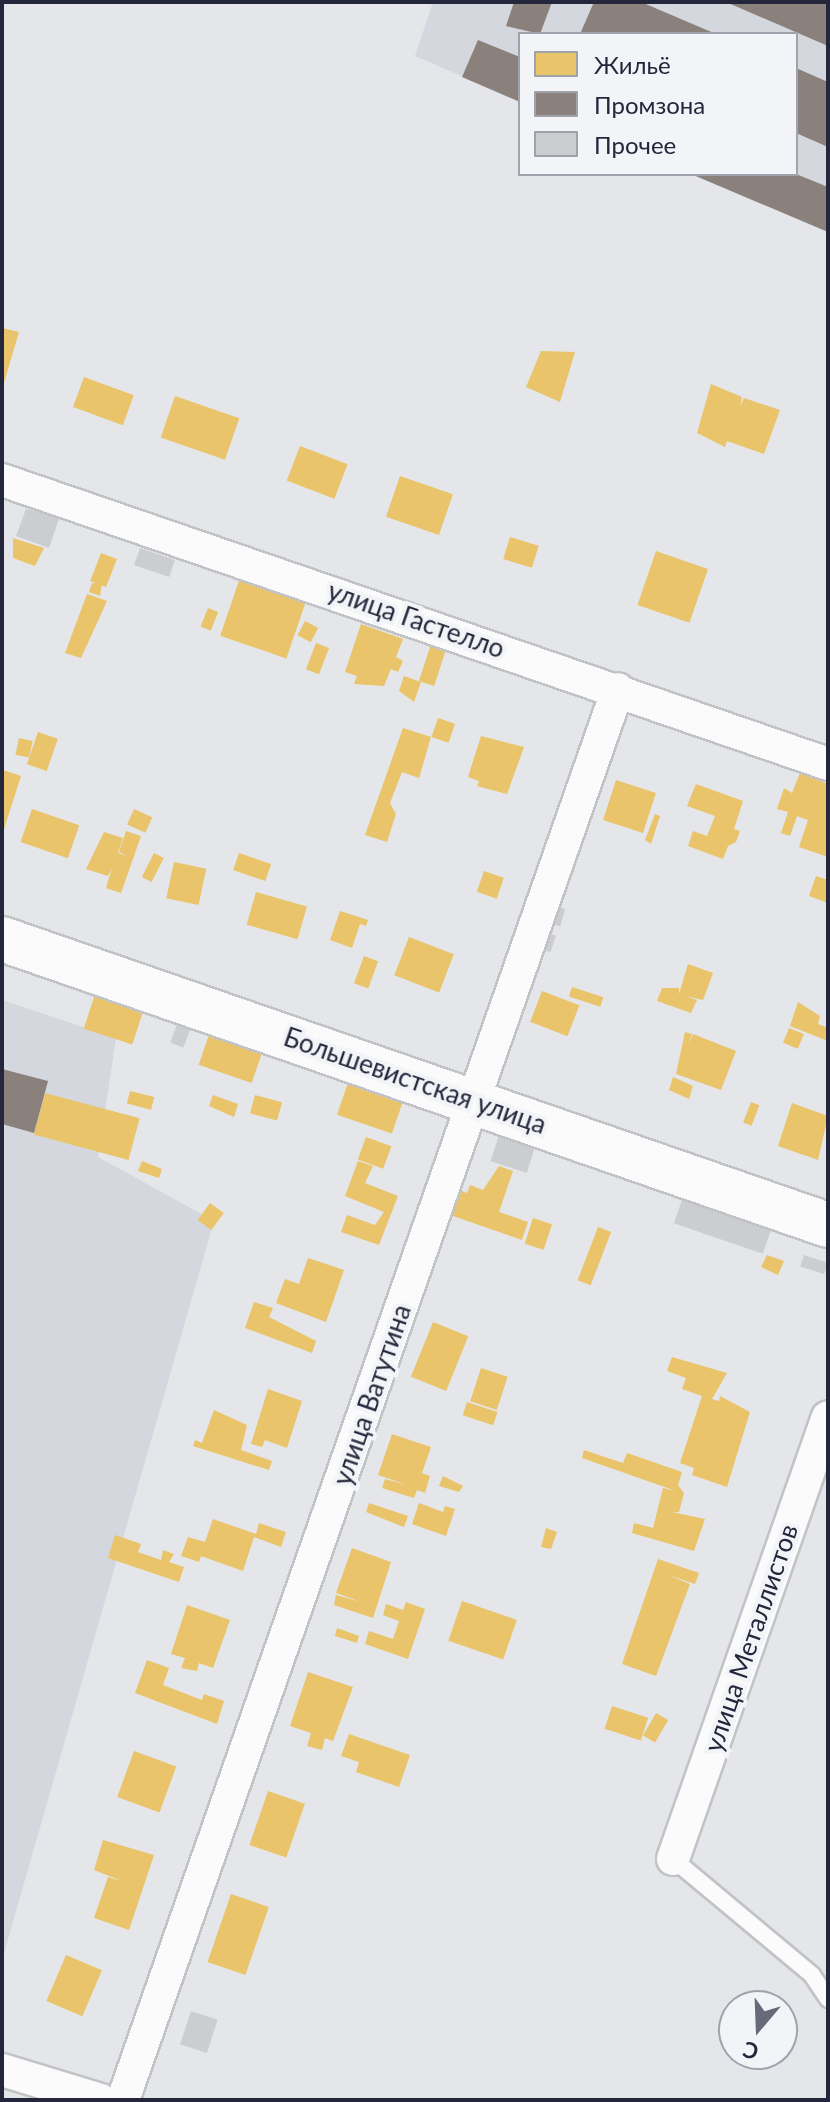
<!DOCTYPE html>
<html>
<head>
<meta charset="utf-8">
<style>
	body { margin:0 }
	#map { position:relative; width:830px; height:2102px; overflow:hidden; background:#e4e6e9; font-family:Lato,sans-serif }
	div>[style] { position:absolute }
	.built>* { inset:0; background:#d4d7dd }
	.homes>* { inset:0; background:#e9c46a; transform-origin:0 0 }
	.industry>* { inset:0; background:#8a817c }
	.building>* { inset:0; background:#cccdd0; transform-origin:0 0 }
	.roads { filter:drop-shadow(2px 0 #c2c3c6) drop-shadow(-2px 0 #c2c3c6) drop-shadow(0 2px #c2c3c6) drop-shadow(0 -2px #c2c3c6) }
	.lane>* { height:16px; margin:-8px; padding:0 8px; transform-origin:8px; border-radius:8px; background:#fbfbfc }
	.street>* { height:32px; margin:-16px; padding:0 16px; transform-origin:16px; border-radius:16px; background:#fbfbfc }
	.secondary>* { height:44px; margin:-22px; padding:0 22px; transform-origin:22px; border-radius:22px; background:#fbfbfc }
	span { translate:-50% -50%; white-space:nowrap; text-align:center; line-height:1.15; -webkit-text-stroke:8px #f3f4f8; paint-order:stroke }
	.street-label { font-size:26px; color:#24273b }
	.frame { position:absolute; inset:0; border:4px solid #24273b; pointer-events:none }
	.legend { position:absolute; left:518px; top:32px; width:280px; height:144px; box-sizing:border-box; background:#f3f4f8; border:2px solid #a0a2ac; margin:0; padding:10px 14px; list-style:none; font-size:24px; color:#24273b }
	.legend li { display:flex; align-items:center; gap:16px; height:40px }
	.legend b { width:40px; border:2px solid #a0a2ac }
	.north { position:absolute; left:718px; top:1990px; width:80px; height:80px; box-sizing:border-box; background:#f3f4f8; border:2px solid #a0a2ac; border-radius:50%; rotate:199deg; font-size:22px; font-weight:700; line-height:32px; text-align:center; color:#24273b }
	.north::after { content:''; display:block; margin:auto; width:28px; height:36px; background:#676a78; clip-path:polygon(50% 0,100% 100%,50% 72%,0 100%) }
</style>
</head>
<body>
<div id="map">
	<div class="built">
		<div style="clip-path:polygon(433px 2px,828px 2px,828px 232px,691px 174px,796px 174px,796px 34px,520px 34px,520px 101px,415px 56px)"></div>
		<div style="clip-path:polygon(2px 1000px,116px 1038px,98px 1157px,214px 1221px,2px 1960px)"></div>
	</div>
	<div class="homes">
		<div style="clip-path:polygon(2px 328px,19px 332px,3px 386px,2px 386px)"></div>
		<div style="clip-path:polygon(541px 351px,575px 352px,560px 402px,526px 387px)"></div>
		<div style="left:84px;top:377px;width:53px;height:32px;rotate:20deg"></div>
		<div style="clip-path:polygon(711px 384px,742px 397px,740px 406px,744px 398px,780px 410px,764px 454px,727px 441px,725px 447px,697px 433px)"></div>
		<div style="left:175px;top:396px;width:68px;height:44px;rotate:19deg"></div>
		<div style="left:300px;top:446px;width:51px;height:37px;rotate:21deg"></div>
		<div style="left:400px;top:476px;width:56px;height:43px;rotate:19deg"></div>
		<div style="left:510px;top:537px;width:30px;height:23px;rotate:17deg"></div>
		<div style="clip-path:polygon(13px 538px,44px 548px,35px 566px,13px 558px)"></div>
		<div style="left:656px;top:551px;width:55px;height:57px;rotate:19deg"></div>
		<div style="left:101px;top:553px;width:17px;height:30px;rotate:21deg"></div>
		<div style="left:240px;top:578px;width:70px;height:61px;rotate:19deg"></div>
		<div style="clip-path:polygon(92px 583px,102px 584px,100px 596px,89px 592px)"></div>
		<div style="clip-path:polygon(87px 594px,107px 601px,81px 658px,65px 653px)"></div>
		<div style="left:208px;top:608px;width:11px;height:20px;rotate:22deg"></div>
		<div style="left:305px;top:621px;width:15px;height:16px;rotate:28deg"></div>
		<div style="clip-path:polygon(361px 624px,403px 639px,396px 657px,403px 661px,398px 672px,391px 669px,384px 686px,354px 684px,357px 676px,345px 672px)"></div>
		<div style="left:316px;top:643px;width:14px;height:28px;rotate:21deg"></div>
		<div style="left:431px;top:644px;width:16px;height:39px;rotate:18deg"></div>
		<div style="clip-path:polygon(404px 676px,421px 682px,414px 702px,399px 691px)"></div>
		<div style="left:438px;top:718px;width:18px;height:20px;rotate:19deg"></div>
		<div style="clip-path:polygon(403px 728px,431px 737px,419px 778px,402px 772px,390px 803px,396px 814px,387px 842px,365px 835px)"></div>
		<div style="left:38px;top:732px;width:21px;height:34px;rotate:19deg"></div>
		<div style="clip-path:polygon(481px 736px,524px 747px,507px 794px,477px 786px,479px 781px,468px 777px)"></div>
		<div style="left:19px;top:738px;width:14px;height:17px;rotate:12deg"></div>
		<div style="clip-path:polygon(3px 770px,21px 776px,3px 832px,2px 772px)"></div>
		<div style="clip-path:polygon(800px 773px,828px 784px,828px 857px,799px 847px,808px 820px,797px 816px,790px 836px,781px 833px,788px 812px,777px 809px,784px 788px,792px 793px)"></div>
		<div style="left:616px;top:780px;width:42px;height:42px;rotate:18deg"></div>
		<div style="clip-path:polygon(696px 784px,743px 801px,734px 829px,740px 831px,736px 842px,728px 846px,723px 859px,688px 846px,693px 831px,707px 836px,715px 816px,687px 806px)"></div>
		<div style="left:32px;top:809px;width:50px;height:35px;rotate:19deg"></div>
		<div style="left:134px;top:809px;width:20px;height:17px;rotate:24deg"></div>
		<div style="clip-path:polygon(655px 814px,660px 816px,651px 844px,645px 840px)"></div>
		<div style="clip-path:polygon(126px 831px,141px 836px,121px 893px,106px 888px,112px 868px,108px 876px,86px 869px,104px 832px,123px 838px,118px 853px,127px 856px,119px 852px)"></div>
		<div style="left:154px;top:853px;width:11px;height:27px;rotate:27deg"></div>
		<div style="left:239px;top:853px;width:34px;height:18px;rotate:19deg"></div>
		<div style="left:174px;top:862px;width:33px;height:37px;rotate:12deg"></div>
		<div style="left:484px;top:871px;width:21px;height:22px;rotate:19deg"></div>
		<div style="clip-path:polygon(816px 876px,828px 880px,828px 903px,809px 896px)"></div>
		<div style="left:256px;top:892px;width:53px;height:34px;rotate:16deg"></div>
		<div style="clip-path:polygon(340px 911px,368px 920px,366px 926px,360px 924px,352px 948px,330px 940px)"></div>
		<div style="left:409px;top:937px;width:48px;height:41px;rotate:21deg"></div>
		<div style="left:364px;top:956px;width:15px;height:29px;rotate:20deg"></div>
		<div style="clip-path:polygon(688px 964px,713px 973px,703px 1000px,685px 996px,697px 1000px,691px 1013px,657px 1001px,662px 988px,679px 988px,679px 994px)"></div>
		<div style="left:98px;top:985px;width:51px;height:46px;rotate:18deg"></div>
		<div style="left:572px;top:987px;width:33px;height:10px;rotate:18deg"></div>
		<div style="left:542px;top:991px;width:40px;height:33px;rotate:21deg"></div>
		<div style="clip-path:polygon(798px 1002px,820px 1016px,818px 1024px,828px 1028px,828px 1041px,790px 1026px)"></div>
		<div style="left:212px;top:1026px;width:56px;height:41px;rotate:19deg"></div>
		<div style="left:789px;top:1028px;width:16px;height:16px;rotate:22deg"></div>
		<div style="clip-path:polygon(685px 1032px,692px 1034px,688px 1045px,693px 1034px,736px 1051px,721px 1090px,676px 1074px)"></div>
		<div style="left:351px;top:1074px;width:58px;height:43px;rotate:19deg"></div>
		<div style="clip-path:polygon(673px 1077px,693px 1086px,689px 1099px,669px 1090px)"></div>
		<div style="left:130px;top:1091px;width:25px;height:13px;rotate:14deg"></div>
		<div style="left:45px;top:1093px;width:98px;height:43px;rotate:15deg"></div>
		<div style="clip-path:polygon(213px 1095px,238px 1104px,234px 1117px,209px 1106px)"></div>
		<div style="left:255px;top:1095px;width:28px;height:19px;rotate:15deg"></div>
		<div style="left:751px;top:1102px;width:9px;height:22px;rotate:21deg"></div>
		<div style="clip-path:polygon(792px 1103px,828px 1116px,818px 1160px,778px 1146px)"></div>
		<div style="left:366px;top:1137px;width:27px;height:24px;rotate:20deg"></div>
		<div style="clip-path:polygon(142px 1161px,162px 1169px,159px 1178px,138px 1171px)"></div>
		<div style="clip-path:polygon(358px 1161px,373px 1166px,365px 1183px,398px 1196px,379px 1245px,341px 1232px,347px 1215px,375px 1225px,384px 1212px,345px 1196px)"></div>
		<div style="clip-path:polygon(499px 1166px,513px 1171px,499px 1212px,528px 1222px,522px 1240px,450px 1215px,459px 1190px,467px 1193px,470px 1185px,483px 1190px)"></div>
		<div style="left:210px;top:1203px;width:17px;height:21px;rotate:36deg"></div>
		<div style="left:533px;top:1218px;width:20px;height:27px;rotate:18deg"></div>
		<div style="left:598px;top:1227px;width:14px;height:57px;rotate:21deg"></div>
		<div style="clip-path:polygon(767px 1255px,784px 1261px,778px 1275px,761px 1267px)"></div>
		<div style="clip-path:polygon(308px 1258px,344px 1270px,326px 1322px,276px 1303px,285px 1279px,299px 1284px)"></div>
		<div style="clip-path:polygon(254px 1302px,273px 1308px,269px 1317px,316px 1341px,312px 1353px,245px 1328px)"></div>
		<div style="left:433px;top:1322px;width:38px;height:59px;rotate:22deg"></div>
		<div style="clip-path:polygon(672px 1357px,727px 1373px,712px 1399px,719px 1401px,720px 1396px,750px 1412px,727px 1487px,692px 1475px,694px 1468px,680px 1463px,702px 1396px,682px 1389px,686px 1378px,667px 1371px)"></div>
		<div style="left:481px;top:1368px;width:28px;height:35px;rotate:18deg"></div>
		<div style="clip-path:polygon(268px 1389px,302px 1401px,287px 1448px,265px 1440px,262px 1447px,251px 1444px)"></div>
		<div style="left:467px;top:1402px;width:32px;height:14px;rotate:18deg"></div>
		<div style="clip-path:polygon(214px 1410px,247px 1425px,241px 1450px,272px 1461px,269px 1470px,193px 1446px,195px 1440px,202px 1443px)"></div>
		<div style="clip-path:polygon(392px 1434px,431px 1447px,422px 1473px,430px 1476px,425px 1493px,417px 1490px,414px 1498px,382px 1488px,385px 1479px,407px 1485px,378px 1475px)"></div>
		<div style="clip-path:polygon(584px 1450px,623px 1463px,627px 1453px,682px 1472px,678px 1485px,684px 1493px,679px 1512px,672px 1512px,705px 1519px,694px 1551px,632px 1533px,634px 1523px,653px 1528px,663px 1488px,676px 1491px,582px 1458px)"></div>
		<div style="clip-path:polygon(443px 1476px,463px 1486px,459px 1492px,439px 1486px)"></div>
		<div style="clip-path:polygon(369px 1503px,408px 1516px,404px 1527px,366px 1512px)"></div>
		<div style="clip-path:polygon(419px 1503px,443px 1512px,445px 1506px,455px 1509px,446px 1536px,412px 1524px)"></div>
		<div style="clip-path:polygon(213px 1519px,256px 1534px,259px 1523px,286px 1532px,281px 1547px,254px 1537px,243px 1571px,201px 1556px,199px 1562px,181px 1556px,188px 1537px,205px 1542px)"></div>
		<div style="clip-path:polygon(546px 1528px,557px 1532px,551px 1549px,541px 1547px)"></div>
		<div style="clip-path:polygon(115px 1535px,141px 1544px,138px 1552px,161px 1560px,163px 1550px,174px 1554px,169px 1562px,184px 1567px,179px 1582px,108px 1558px)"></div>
		<div style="clip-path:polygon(352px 1548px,391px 1562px,373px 1618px,334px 1605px,336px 1595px,361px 1602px,336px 1593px)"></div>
		<div style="clip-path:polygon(658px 1559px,699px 1573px,695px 1584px,668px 1575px,690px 1584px,656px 1676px,622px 1664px)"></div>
		<div style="left:462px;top:1601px;width:58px;height:42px;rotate:19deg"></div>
		<div style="clip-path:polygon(406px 1602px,425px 1609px,408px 1659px,365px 1644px,369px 1631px,393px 1639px,399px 1621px,383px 1615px,386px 1604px,403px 1610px)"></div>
		<div style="clip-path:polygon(187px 1605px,230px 1620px,213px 1668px,199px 1663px,197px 1671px,181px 1668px,185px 1658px,171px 1654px)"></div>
		<div style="clip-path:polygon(337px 1628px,359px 1636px,357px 1643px,335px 1636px)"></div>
		<div style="clip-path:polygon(147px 1660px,169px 1668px,163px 1685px,202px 1700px,204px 1694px,224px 1701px,217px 1724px,135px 1693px)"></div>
		<div style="clip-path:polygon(308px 1672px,353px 1687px,333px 1741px,325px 1738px,322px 1750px,307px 1746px,311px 1733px,290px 1726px)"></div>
		<div style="left:612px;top:1706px;width:38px;height:24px;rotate:18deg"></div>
		<div style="left:656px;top:1713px;width:14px;height:26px;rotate:30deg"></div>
		<div style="clip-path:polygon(349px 1734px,410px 1755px,399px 1787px,356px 1772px,359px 1762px,341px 1756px)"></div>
		<div style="left:134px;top:1751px;width:45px;height:49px;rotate:20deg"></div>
		<div style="left:268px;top:1791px;width:39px;height:57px;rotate:19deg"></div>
		<div style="clip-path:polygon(103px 1840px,154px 1855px,129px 1930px,94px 1918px,108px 1877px,122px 1881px,94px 1870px)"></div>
		<div style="left:231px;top:1894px;width:40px;height:72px;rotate:19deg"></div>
		<div style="left:66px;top:1955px;width:39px;height:50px;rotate:23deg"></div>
	</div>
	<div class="industry">
		<div style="clip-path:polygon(514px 2px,552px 2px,540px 34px,506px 26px)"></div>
		<div style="clip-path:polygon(594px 2px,641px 2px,716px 34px,580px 34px)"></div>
		<div style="clip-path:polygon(726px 2px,828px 2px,828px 46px)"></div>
		<div style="clip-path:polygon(478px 40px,520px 57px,520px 102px,462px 77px)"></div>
		<div style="clip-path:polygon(796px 68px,828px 82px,828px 147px,796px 133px)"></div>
		<div style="clip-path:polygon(691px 174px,796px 174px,828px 187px,828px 232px)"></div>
		<div style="clip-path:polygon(2px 1069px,48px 1081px,34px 1133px,2px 1124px)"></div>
	</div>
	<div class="building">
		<div style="clip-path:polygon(26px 509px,60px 516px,49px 548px,16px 536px)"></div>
		<div style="left:140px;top:548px;width:37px;height:18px;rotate:19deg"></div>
		<div style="left:548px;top:904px;width:18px;height:18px;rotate:16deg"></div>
		<div style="left:539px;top:930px;width:18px;height:17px;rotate:19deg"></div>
		<div style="left:183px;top:1009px;width:14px;height:36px;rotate:21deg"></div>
		<div style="left:502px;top:1126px;width:38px;height:37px;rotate:18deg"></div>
		<div style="left:685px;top:1191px;width:94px;height:34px;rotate:19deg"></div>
		<div style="left:804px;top:1255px;width:25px;height:12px;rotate:18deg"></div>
		<div style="left:191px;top:2011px;width:28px;height:35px;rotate:18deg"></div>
	</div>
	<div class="roads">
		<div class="lane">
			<div style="left:673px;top:1859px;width:181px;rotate:39.8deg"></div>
			<div style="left:812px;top:1975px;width:29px;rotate:56deg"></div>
		</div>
		<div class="street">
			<div style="left:2px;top:480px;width:873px;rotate:18.97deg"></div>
			<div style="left:673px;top:1859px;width:468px;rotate:-70.7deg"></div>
			<div style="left:2px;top:2070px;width:103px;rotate:16.9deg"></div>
			<div style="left:123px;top:2100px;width:1495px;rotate:-70.67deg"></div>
		</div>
		<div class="secondary">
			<div style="left:2px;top:939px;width:874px;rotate:19.1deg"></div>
		</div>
	</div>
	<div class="street-label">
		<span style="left:416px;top:620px;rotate:19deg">улица Гастелло</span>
		<span style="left:415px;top:1081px;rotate:19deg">Большевистская улица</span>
		<span style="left:372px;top:1395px;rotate:-71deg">улица Ватутина</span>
		<span style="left:751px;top:1638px;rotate:-71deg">улица Металлистов</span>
	</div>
	<div class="frame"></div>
	<ul class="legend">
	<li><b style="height:22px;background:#e9c46a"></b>Жильё</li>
	<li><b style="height:22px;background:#8a817c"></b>Промзона</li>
	<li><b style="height:22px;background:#cccdd0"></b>Прочее</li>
	</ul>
	<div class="north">С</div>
</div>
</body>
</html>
